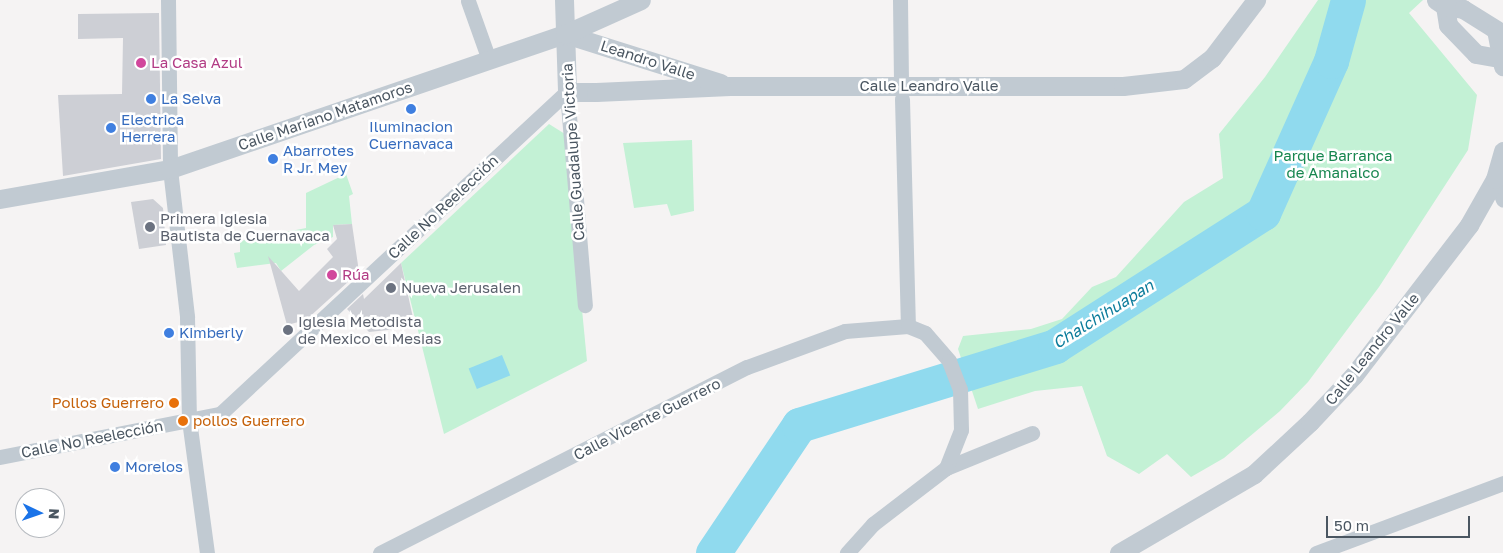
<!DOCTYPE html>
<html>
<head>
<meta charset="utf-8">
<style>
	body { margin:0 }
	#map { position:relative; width:1503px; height:553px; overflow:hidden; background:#f5f3f3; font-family:"Golos Text",sans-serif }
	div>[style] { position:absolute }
	.green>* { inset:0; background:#c3f1d5 }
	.water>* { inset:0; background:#90daee; transform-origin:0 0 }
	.river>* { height:35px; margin:-17.5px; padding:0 17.5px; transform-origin:17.5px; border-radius:17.5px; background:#90daee }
	.building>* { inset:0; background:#cdcfd5 }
	.minor>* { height:15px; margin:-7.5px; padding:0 7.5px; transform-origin:7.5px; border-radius:7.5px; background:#c1cad2 }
	.tertiary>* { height:19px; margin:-9.5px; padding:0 9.5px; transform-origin:9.5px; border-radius:9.5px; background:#c1cad2 }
	.dots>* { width:14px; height:14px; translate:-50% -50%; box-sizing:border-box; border:2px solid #fff; border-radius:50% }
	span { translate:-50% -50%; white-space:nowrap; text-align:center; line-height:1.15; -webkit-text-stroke:5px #fff; paint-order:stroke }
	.street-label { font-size:15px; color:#4a5661 }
	.hotel-label { font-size:15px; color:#b23c85 }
	.left { translate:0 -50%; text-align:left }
	.shop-label { font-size:15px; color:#366cbe }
	.park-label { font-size:15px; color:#17864f }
	.worship-label { font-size:15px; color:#5b616d }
	.food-label { font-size:15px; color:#c56008 }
	.right { translate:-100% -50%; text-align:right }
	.water-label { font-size:16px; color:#0c7c9b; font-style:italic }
	.north { position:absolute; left:15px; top:488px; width:50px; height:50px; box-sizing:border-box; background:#fff; border:1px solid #b7bbc0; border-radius:50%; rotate:93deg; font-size:14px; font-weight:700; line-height:20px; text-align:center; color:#4a5661 }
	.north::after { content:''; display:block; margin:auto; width:18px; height:22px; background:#1a73e8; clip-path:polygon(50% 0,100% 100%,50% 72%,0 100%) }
	.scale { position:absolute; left:1326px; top:516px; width:144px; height:22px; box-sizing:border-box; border:2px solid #4a5661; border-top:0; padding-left:6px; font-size:15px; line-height:18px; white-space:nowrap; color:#4a5661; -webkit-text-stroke:4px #fff; paint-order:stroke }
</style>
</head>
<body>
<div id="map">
	<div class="green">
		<div style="clip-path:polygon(1318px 0,1423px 0,1409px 13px,1477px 95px,1468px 150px,1379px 287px,1308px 382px,1280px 411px,1224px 458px,1191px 477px,1167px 454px,1139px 474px,1107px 456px,1082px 386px,1035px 391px,978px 409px,958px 349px,963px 336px,1031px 329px,1062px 319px,1092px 287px,1116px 277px,1184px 202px,1223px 178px,1219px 134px,1265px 77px)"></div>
		<div style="clip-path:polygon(549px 124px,565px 134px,587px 361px,444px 434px,401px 263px)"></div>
		<div style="clip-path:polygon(692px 140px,694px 211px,671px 216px,667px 204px,634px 208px,623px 143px)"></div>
		<div style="clip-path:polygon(346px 174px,353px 194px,349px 196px,352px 224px,333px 225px,333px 237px,314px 245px,281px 271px,276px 263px,237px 268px,234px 253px,240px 252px,240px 241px,306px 228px,306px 193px)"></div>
	</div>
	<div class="water">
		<div style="left:502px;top:355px;width:22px;height:36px;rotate:68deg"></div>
	</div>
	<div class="river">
		<div style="left:713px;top:553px;width:154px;rotate:-56.1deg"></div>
		<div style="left:799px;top:425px;width:268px;rotate:-17.1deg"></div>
		<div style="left:1055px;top:346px;width:247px;rotate:-32.6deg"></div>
		<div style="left:1263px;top:213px;width:167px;rotate:-65.9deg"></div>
		<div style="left:1331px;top:61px;width:63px;rotate:-74.4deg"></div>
	</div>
	<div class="building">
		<div style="clip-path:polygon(159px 13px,161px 159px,63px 176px,58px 95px,122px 94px,123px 38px,78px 39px,78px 14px)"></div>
		<div style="clip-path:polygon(153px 199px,163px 208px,166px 245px,139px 249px,131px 202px)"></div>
		<div style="clip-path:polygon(352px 224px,359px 272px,306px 320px,287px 325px,268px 256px,299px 291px,333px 257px,327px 249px,337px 239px,333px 225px)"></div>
		<div style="clip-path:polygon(401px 263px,415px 327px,369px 332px,347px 309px,363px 294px,364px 299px)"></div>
	</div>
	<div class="minor">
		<div style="left:168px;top:0;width:169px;rotate:89.3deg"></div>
		<div style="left:170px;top:169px;width:149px;rotate:83.4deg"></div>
		<div style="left:187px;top:317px;width:103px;rotate:88.9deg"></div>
		<div style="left:189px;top:420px;width:134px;rotate:82.3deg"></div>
		<div style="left:900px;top:0;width:87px;rotate:89.3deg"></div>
		<div style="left:468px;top:1px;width:63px;rotate:70.4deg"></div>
		<div style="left:567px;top:92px;width:214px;rotate:85.2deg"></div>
		<div style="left:902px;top:99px;width:227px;rotate:88.5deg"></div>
		<div style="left:1495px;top:179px;width:22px;rotate:69deg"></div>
		<div style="left:0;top:457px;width:224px;rotate:-11.1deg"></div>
		<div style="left:220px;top:414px;width:473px;rotate:-42.9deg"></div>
		<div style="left:946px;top:468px;width:93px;rotate:-22.1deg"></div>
		<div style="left:380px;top:553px;width:411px;rotate:-26.9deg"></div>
		<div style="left:747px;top:367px;width:104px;rotate:-20.2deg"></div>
		<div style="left:845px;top:331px;width:63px;rotate:-4.5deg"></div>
		<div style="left:908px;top:326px;width:18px;rotate:22deg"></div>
		<div style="left:925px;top:333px;width:37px;rotate:49deg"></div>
		<div style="left:949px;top:361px;width:30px;rotate:69deg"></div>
		<div style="left:960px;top:389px;width:41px;rotate:88.6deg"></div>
		<div style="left:961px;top:430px;width:41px;rotate:111.5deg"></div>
		<div style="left:946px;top:468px;width:92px;rotate:142.5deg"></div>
		<div style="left:873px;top:524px;width:39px;rotate:132deg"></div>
		<div style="left:1316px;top:553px;width:200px;rotate:-20.5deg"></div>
	</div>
	<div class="tertiary">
		<div style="left:564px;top:0;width:92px;rotate:88.1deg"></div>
		<div style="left:567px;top:92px;width:29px"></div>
		<div style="left:596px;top:92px;width:134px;rotate:-2.6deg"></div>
		<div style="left:730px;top:86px;width:393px"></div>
		<div style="left:1123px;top:86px;width:61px;rotate:-6.5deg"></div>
		<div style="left:1184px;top:79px;width:35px;rotate:-37deg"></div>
		<div style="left:1212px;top:58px;width:73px;rotate:-52.8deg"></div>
		<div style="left:1436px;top:0;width:11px;rotate:34deg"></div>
		<div style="left:1445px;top:6px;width:18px;rotate:9deg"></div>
		<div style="left:1463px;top:9px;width:39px;rotate:32deg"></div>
		<div style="left:1496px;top:30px;width:37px;rotate:79deg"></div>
		<div style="left:1445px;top:6px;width:19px;rotate:81deg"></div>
		<div style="left:1448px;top:25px;width:40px;rotate:46deg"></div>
		<div style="left:1476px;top:54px;width:23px;rotate:10deg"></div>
		<div style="left:565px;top:34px;width:163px;rotate:17.5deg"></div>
		<div style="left:0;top:199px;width:173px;rotate:-10deg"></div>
		<div style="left:170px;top:169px;width:417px;rotate:-18.9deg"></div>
		<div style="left:565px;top:34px;width:83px;rotate:-24.1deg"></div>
		<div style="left:1119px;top:553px;width:156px;rotate:-30.3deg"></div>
		<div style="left:1254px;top:474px;width:76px;rotate:-42.9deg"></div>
		<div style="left:1310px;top:422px;width:64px;rotate:-46.9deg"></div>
		<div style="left:1354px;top:375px;width:189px;rotate:-52.5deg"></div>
		<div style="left:1469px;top:225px;width:53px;rotate:-60.5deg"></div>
		<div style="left:1495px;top:179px;width:29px;rotate:-74deg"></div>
	</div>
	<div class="dots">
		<div style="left:141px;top:63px;background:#d1479c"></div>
		<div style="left:151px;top:99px;background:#3f7fe0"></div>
		<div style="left:411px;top:109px;background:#3f7fe0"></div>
		<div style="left:111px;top:128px;background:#3f7fe0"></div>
		<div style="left:273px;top:159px;background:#3f7fe0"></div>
		<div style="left:150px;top:227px;background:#6b7280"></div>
		<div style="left:332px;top:275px;background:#d1479c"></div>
		<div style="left:391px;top:288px;background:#6b7280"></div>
		<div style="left:288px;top:330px;background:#6b7280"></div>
		<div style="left:169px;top:333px;background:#3f7fe0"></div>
		<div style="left:174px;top:403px;background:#e8710a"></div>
		<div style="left:183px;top:421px;background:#e8710a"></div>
		<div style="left:115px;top:467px;background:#3f7fe0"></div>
	</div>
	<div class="street-label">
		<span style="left:648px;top:60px;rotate:18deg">Leandro Valle</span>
		<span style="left:929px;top:86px">Calle Leandro Valle</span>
		<span style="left:325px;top:116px;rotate:-19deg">Calle Mariano Matamoros</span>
		<span style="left:573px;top:152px;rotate:-94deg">Calle Guadalupe Victoria</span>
		<span style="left:443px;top:207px;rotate:-43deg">Calle No Reelección</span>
		<span style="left:1372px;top:349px;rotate:-51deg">Calle Leandro Valle</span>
		<span style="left:647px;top:419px;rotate:-27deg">Calle Vicente Guerrero</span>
		<span style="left:92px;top:439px;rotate:-11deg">Calle No Reelección</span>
	</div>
	<div class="hotel-label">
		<span class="left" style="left:151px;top:63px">La Casa Azul</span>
		<span class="left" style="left:342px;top:275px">Rúa</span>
	</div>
	<div class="shop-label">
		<span class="left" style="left:161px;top:99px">La Selva</span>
		<span class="left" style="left:121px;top:128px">Electrica<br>Herrera</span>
		<span style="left:411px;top:135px">Iluminacion<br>Cuernavaca</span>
		<span class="left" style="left:283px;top:159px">Abarrotes<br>R Jr. Mey</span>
		<span class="left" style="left:179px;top:333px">Kimberly</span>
		<span class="left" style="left:125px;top:467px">Morelos</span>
	</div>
	<div class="park-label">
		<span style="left:1333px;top:164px">Parque Barranca<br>de Amanalco</span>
	</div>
	<div class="worship-label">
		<span class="left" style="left:160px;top:227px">Primera Iglesia<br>Bautista de Cuernavaca</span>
		<span class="left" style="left:401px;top:288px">Nueva Jerusalen</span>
		<span class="left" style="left:298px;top:330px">Iglesia Metodista<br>de Mexico el Mesias</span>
	</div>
	<div class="food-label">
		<span class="right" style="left:164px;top:403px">Pollos Guerrero</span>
		<span class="left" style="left:193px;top:421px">pollos Guerrero</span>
	</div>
	<div class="water-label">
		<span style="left:1103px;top:314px;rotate:-32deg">Chalchihuapan</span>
	</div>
	<div class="north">N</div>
	<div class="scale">50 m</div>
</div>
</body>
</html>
